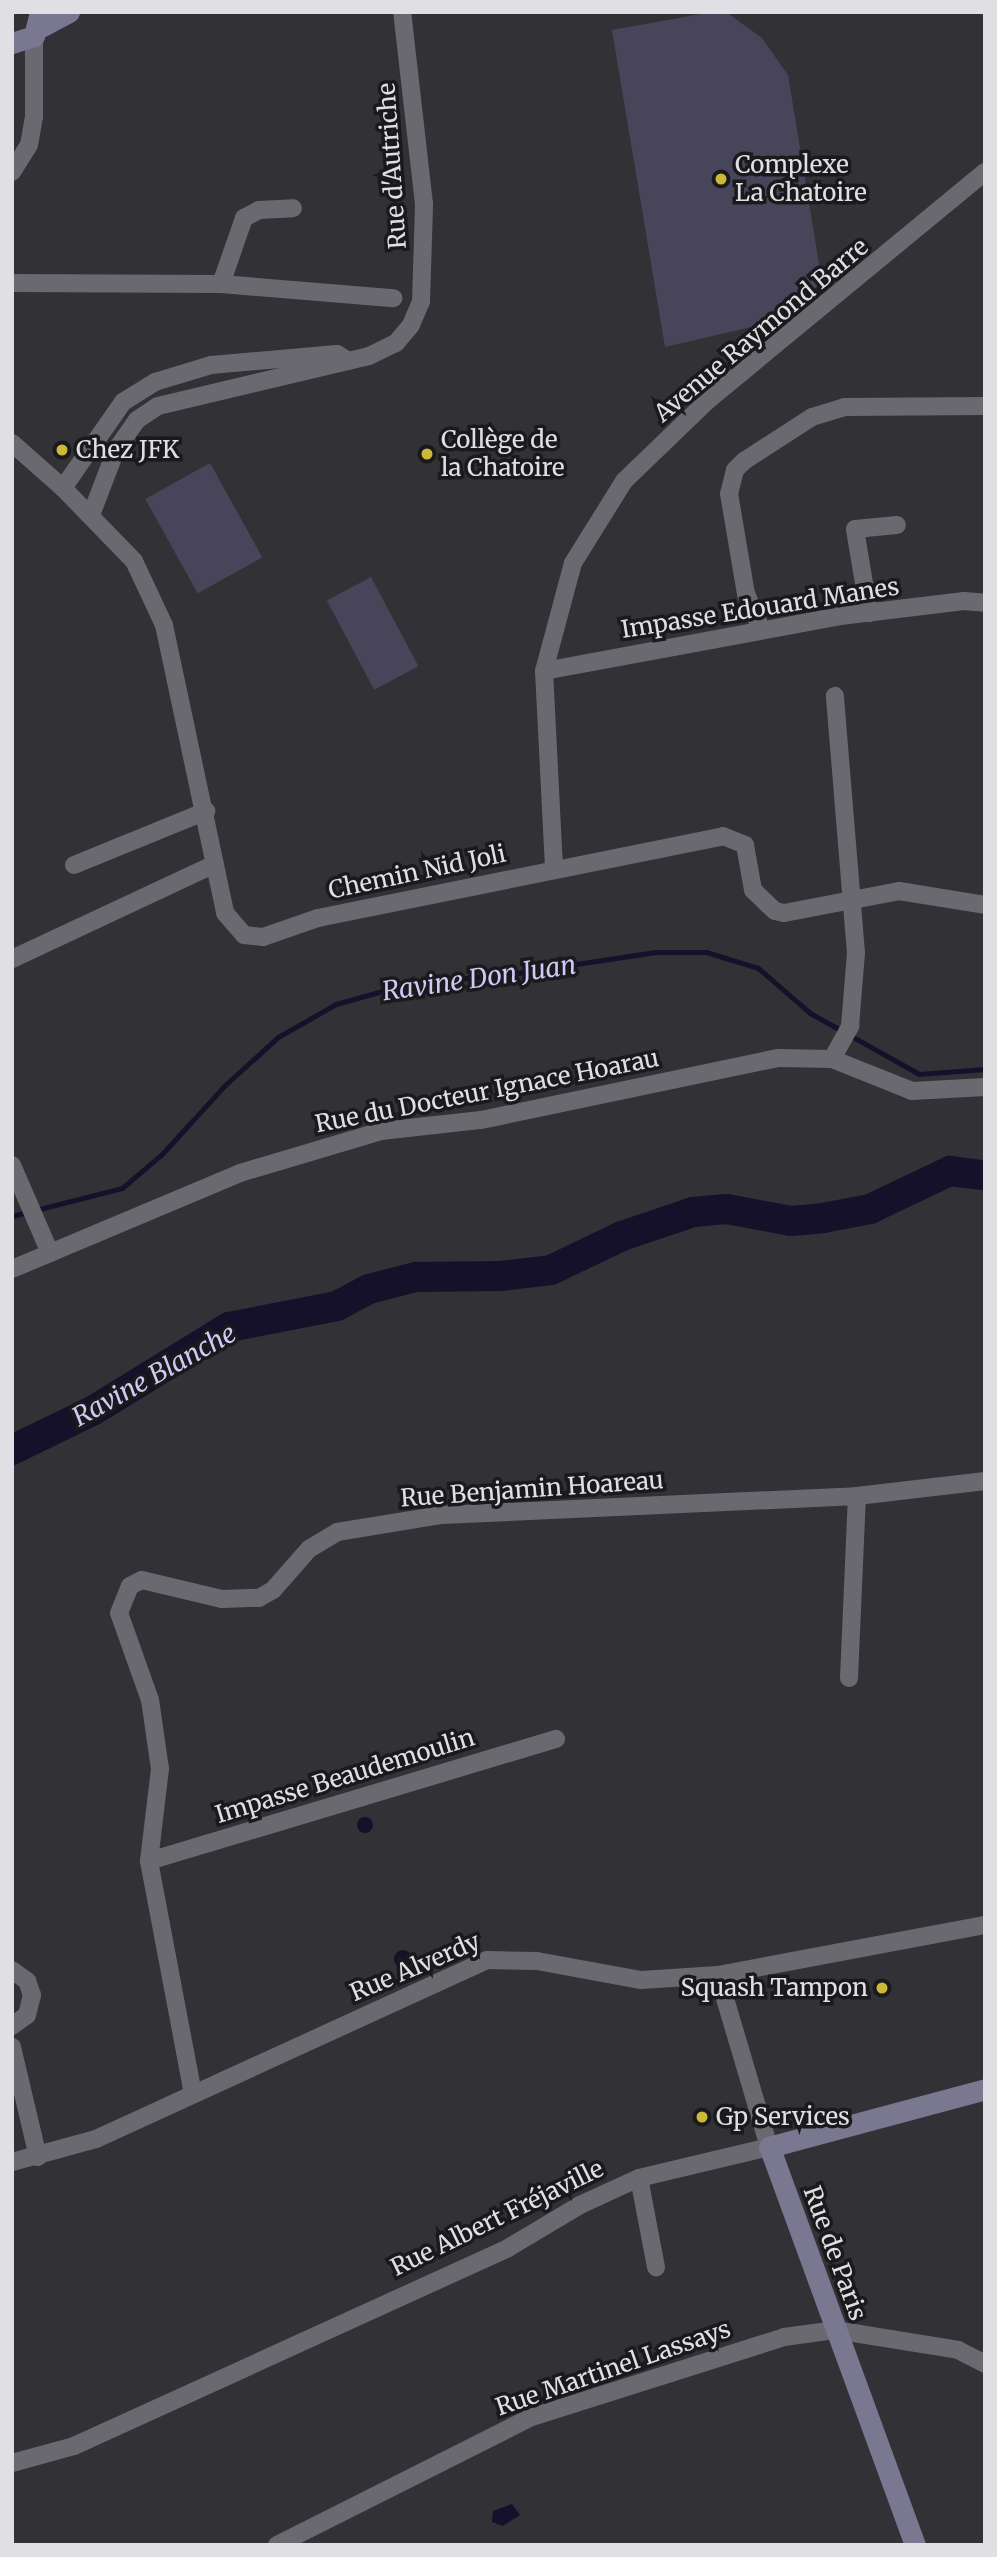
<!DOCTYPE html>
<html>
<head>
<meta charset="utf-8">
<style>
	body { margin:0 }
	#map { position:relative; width:997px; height:2557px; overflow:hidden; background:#323136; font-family:Merriweather,serif }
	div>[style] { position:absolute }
	.green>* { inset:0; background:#48455a; transform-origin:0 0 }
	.water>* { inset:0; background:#16112a }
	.round { border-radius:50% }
	.stream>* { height:5px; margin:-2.5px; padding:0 2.5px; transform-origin:2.5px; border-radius:2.5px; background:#16112a }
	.river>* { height:30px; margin:-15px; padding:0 15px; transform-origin:15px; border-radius:15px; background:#16112a }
	.street>* { height:18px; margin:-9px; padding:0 9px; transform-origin:9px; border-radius:9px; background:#69696f }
	.secondary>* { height:21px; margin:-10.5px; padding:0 10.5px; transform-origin:10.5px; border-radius:10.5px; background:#7a7791 }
	.dots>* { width:19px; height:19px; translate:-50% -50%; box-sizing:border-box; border:4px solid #1a191c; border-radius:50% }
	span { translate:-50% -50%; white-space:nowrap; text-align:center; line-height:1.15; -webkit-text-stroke:7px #1a191c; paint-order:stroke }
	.poi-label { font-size:24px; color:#e0dfe3 }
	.left { translate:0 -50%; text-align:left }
	.right { translate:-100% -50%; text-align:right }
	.street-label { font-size:24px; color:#e0dfe3 }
	.water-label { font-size:26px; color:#cec9f6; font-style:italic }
	.frame { position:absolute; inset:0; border:14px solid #e0dfe3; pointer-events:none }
</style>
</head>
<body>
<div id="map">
	<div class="green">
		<div style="clip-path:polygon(712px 12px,726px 12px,762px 38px,788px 75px,822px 282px,777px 321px,665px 347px,612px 30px)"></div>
		<div style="left:210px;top:463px;width:108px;height:74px;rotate:61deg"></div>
		<div style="left:371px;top:577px;width:101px;height:50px;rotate:62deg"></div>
	</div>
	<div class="water">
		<div class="round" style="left:357px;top:1817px;width:16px;height:16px"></div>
		<div class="round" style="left:394px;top:1950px;width:18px;height:18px"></div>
		<div style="clip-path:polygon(512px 2504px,520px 2515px,503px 2526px,492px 2522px,493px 2511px)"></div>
	</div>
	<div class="stream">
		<div style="left:12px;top:1216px;width:114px;rotate:-14.3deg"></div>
		<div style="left:122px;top:1188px;width:52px;rotate:-40.4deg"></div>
		<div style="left:162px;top:1154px;width:92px;rotate:-47.6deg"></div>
		<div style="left:224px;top:1086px;width:73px;rotate:-42.2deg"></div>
		<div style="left:278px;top:1037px;width:67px;rotate:-29.6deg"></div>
		<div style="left:336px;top:1004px;width:78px;rotate:-15.6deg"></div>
		<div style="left:411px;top:983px;width:100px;rotate:-5.1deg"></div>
		<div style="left:511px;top:974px;width:146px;rotate:-8.7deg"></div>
		<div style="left:655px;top:952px;width:51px"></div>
		<div style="left:706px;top:952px;width:54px;rotate:17.1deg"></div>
		<div style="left:758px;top:968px;width:69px;rotate:40.9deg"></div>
		<div style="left:810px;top:1013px;width:125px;rotate:29.2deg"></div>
		<div style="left:919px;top:1074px;width:66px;rotate:-4.3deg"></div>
	</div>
	<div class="river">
		<div style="left:12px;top:1450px;width:91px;rotate:-26deg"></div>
		<div style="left:94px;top:1410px;width:158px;rotate:-31.6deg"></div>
		<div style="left:229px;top:1327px;width:110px;rotate:-11deg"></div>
		<div style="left:337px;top:1306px;width:36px;rotate:-28deg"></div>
		<div style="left:369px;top:1289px;width:48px;rotate:-14.6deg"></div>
		<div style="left:415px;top:1277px;width:85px;rotate:-0.7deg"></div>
		<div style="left:500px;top:1276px;width:51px;rotate:-6.7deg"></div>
		<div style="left:551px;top:1270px;width:79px;rotate:-25.6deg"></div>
		<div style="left:622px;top:1236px;width:75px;rotate:-18.7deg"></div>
		<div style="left:693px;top:1212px;width:34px;rotate:-5deg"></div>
		<div style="left:727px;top:1209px;width:65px;rotate:10.6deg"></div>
		<div style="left:791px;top:1221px;width:32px;rotate:-5deg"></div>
		<div style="left:823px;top:1218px;width:48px;rotate:-10.8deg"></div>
		<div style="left:870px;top:1209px;width:89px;rotate:-25.4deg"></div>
		<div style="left:950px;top:1171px;width:35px;rotate:7deg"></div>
	</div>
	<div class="street">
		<div style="left:12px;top:172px;width:32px;rotate:-58deg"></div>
		<div style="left:29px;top:145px;width:29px;rotate:-80deg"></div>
		<div style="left:34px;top:116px;width:80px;rotate:-90deg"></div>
		<div style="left:12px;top:283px;width:209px;rotate:0.3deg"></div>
		<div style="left:221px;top:284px;width:173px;rotate:4.7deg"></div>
		<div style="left:221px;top:284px;width:70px;rotate:-70.8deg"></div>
		<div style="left:244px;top:218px;width:17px;rotate:-28deg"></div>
		<div style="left:259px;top:210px;width:34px;rotate:-3deg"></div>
		<div style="left:12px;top:443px;width:68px;rotate:41.4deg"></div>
		<div style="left:63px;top:488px;width:102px;rotate:45.8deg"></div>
		<div style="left:134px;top:561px;width:71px;rotate:64.9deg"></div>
		<div style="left:164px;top:625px;width:294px;rotate:78deg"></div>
		<div style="left:225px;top:913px;width:29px;rotate:49deg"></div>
		<div style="left:244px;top:935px;width:19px;rotate:6deg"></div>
		<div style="left:263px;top:937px;width:58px;rotate:-19.1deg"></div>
		<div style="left:318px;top:918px;width:413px;rotate:-11.4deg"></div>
		<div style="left:723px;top:836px;width:24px;rotate:22deg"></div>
		<div style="left:745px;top:845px;width:46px;rotate:79.9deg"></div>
		<div style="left:753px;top:890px;width:30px;rotate:44deg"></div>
		<div style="left:775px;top:911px;width:9px;rotate:13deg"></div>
		<div style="left:784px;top:913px;width:117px;rotate:-10.8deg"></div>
		<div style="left:899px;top:891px;width:87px;rotate:9.2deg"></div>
		<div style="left:63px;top:488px;width:105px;rotate:-55.1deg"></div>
		<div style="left:123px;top:402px;width:38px;rotate:-32deg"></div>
		<div style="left:155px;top:382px;width:59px;rotate:-16.9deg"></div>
		<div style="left:211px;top:365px;width:126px;rotate:-5deg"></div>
		<div style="left:337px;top:354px;width:13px;rotate:32deg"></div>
		<div style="left:91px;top:515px;width:70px;rotate:-69deg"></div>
		<div style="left:116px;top:450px;width:37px;rotate:-55deg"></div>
		<div style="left:137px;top:420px;width:25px;rotate:-34deg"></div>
		<div style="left:158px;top:406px;width:217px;rotate:-13.3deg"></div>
		<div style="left:369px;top:356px;width:30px;rotate:-26deg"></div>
		<div style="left:396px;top:343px;width:23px;rotate:-50deg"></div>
		<div style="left:411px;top:325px;width:25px;rotate:-67deg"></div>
		<div style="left:421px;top:302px;width:98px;rotate:-88.2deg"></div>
		<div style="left:424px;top:204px;width:193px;rotate:-96.5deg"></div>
		<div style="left:869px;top:613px;width:85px;rotate:-99.5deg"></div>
		<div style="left:855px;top:529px;width:42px;rotate:-5.4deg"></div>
		<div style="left:761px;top:629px;width:38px;rotate:-113deg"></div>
		<div style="left:746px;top:594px;width:101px;rotate:-99.6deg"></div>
		<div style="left:729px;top:494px;width:25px;rotate:-76deg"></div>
		<div style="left:735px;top:470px;width:13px;rotate:-45deg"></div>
		<div style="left:744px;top:461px;width:81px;rotate:-32.9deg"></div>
		<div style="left:812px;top:417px;width:34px;rotate:-17deg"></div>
		<div style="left:844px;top:407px;width:141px;rotate:-0.4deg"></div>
		<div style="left:544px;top:671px;width:301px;rotate:-10.5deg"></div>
		<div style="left:840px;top:616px;width:125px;rotate:-6.9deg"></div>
		<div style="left:964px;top:601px;width:21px;rotate:5deg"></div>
		<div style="left:74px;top:865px;width:143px;rotate:-22.2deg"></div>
		<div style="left:554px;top:868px;width:197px;rotate:-92.9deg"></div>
		<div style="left:544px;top:671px;width:112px;rotate:-75deg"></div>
		<div style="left:573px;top:563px;width:97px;rotate:-58.1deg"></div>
		<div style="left:624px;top:481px;width:115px;rotate:-43.9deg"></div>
		<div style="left:707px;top:401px;width:360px;rotate:-39.5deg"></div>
		<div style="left:12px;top:959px;width:222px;rotate:-25.1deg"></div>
		<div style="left:832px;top:1059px;width:38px;rotate:-61deg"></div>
		<div style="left:850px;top:1026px;width:73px;rotate:-85.3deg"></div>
		<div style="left:856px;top:953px;width:258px;rotate:-94.7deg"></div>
		<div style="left:12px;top:1165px;width:96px;rotate:66.6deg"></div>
		<div style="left:12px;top:1269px;width:247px;rotate:-22.8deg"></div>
		<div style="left:240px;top:1173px;width:147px;rotate:-16.6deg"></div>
		<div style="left:381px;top:1131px;width:101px;rotate:-6.3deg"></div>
		<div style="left:481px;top:1120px;width:304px;rotate:-11.8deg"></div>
		<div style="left:779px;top:1058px;width:53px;rotate:1.1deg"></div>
		<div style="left:832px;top:1059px;width:86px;rotate:21.8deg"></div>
		<div style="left:912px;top:1091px;width:73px;rotate:-3.1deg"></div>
		<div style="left:849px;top:1678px;width:182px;rotate:-87.5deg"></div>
		<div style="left:149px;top:1861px;width:425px;rotate:-16.7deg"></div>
		<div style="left:12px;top:1970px;width:19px;rotate:36deg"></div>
		<div style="left:27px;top:1981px;width:15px;rotate:70deg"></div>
		<div style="left:32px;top:1995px;width:21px;rotate:104deg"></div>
		<div style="left:27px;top:2015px;width:19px;rotate:144deg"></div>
		<div style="left:12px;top:2047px;width:113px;rotate:76.7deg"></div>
		<div style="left:193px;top:2094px;width:237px;rotate:-100.7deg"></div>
		<div style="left:149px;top:1861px;width:93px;rotate:-83.2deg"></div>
		<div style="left:160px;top:1769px;width:70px;rotate:-98.2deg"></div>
		<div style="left:150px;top:1700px;width:92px;rotate:-109.6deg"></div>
		<div style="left:119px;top:1613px;width:29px;rotate:-68deg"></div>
		<div style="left:130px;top:1586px;width:13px;rotate:-27deg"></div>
		<div style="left:142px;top:1580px;width:82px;rotate:13.4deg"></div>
		<div style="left:222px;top:1599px;width:37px;rotate:-2deg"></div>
		<div style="left:259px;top:1598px;width:16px;rotate:-30deg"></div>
		<div style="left:273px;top:1590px;width:55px;rotate:-48.7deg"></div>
		<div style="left:309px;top:1549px;width:33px;rotate:-31deg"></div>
		<div style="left:337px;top:1532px;width:105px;rotate:-9.3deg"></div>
		<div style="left:441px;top:1515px;width:416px;rotate:-2.6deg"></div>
		<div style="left:857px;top:1496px;width:129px;rotate:-6.7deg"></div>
		<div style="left:12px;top:2162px;width:87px;rotate:-15.3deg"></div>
		<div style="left:96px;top:2139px;width:430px;rotate:-24.6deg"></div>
		<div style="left:487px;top:1960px;width:50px;rotate:1.1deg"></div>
		<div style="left:537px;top:1961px;width:106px;rotate:10.4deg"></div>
		<div style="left:641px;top:1980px;width:77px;rotate:-3.7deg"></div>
		<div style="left:718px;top:1975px;width:272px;rotate:-10.6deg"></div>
		<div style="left:639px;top:2178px;width:91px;rotate:79.2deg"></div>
		<div style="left:12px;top:2463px;width:64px;rotate:-15.3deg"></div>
		<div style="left:74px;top:2446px;width:477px;rotate:-24.5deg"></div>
		<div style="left:508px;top:2248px;width:84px;rotate:-30.8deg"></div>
		<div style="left:580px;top:2205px;width:65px;rotate:-24.6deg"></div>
		<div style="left:639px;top:2178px;width:134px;rotate:-13.4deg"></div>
		<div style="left:769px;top:2147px;width:179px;rotate:-106.5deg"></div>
		<div style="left:277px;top:2545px;width:282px;rotate:-26.7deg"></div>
		<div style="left:529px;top:2418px;width:268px;rotate:-17.6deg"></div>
		<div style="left:784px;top:2337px;width:51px;rotate:-7.8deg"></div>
		<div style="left:835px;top:2330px;width:125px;rotate:9.2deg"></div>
		<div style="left:958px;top:2350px;width:30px;rotate:27deg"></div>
	</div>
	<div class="secondary">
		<div style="left:39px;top:28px;width:34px;rotate:-28deg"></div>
		<div style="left:12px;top:43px;width:23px;rotate:-18deg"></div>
		<div style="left:34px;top:36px;width:25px;rotate:-76deg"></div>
		<div style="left:915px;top:2545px;width:424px;rotate:-110.1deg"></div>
		<div style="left:769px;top:2147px;width:224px;rotate:-15deg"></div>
	</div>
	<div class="dots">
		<div style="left:721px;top:179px;background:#cdb938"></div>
		<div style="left:62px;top:450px;background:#cdb938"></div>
		<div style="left:427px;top:454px;background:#cdb938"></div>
		<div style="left:882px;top:1988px;background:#cdb938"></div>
		<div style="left:702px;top:2117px;background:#cdb938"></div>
	</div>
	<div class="poi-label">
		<span class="left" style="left:735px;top:179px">Complexe<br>La Chatoire</span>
		<span class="left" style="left:441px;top:454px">Collège de<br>la Chatoire</span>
		<span class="left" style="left:76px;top:450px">Chez JFK</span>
		<span class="right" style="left:868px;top:1988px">Squash Tampon</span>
		<span class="left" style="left:716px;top:2117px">Gp Services</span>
	</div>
	<div class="street-label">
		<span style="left:392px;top:166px;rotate:-94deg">Rue d'Autriche</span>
		<span style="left:761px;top:330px;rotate:-40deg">Avenue Raymond Barre</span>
		<span style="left:760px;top:608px;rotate:-9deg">Impasse Edouard Manes</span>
		<span style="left:417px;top:872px;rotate:-12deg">Chemin Nid Joli</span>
		<span style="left:487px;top:1091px;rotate:-11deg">Rue du Docteur Ignace Hoarau</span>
		<span style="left:532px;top:1489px;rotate:-4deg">Rue Benjamin Hoareau</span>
		<span style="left:345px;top:1776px;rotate:-17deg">Impasse Beaudemoulin</span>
		<span style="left:415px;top:1967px;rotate:-23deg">Rue Alverdy</span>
		<span style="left:497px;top:2218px;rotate:-26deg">Rue Albert Fréjaville</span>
		<span style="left:835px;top:2253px;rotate:70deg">Rue de Paris</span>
		<span style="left:613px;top:2368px;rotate:-19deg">Rue Martinel Lassays</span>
	</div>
	<div class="water-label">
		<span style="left:479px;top:978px;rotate:-8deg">Ravine Don Juan</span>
		<span style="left:154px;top:1375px;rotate:-29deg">Ravine Blanche</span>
	</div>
	<div class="frame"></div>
</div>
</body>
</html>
